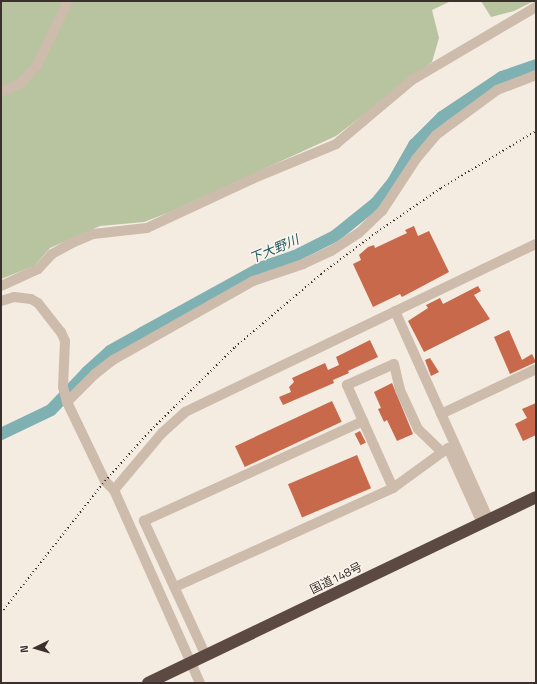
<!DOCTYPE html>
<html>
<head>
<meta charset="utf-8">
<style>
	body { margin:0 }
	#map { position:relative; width:537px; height:684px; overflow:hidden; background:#f4ebe1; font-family:"Titillium Web","Noto Sans JP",sans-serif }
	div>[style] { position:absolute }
	.green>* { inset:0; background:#b8c4a0 }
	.river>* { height:12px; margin:-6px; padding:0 6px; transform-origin:6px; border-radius:6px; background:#7fb0b2 }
	.building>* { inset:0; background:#c8694b; transform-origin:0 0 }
	.minor>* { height:10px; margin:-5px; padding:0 5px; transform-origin:5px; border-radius:5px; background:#cdbbac }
	.highway>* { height:12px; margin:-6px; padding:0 6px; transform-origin:6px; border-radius:6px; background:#5c4a42 }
	.rail>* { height:2px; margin-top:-1px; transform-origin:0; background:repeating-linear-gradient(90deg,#3b302b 0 1px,transparent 0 4px) }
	span { translate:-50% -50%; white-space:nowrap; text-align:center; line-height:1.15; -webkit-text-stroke:3px #fbf5ee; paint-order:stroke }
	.street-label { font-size:12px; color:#3b302b }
	.water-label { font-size:13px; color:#1f5a5e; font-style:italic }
	.frame { position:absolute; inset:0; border:2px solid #3b302b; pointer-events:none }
	.north { position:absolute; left:16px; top:628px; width:40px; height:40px; -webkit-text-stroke:3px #fbf5ee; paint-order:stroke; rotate:265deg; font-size:11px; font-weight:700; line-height:16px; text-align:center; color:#3b302b }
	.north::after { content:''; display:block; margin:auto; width:14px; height:18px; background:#3b302b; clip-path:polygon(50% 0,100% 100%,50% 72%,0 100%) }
</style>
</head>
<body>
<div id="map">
	<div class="green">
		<div style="clip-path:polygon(1px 1px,451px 1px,432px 10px,439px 38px,432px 62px,336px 136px,170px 212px,144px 222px,100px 226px,50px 248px,34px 266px,1px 279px)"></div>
		<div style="clip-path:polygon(481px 1px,534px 1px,514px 11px,491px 17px)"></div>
	</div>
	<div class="river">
		<div style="left:1px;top:434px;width:55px;rotate:-25.6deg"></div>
		<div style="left:51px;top:410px;width:52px;rotate:-46.5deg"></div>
		<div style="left:87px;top:372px;width:31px;rotate:-42deg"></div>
		<div style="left:110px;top:351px;width:37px;rotate:-29deg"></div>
		<div style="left:142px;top:333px;width:135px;rotate:-28.8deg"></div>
		<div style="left:260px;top:268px;width:37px;rotate:-19deg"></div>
		<div style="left:295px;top:256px;width:45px;rotate:-26.6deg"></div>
		<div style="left:335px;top:236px;width:53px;rotate:-38.8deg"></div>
		<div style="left:376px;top:203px;width:27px;rotate:-51deg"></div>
		<div style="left:393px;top:182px;width:43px;rotate:-60.4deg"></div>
		<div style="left:414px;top:145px;width:40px;rotate:-45deg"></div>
		<div style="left:442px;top:117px;width:72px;rotate:-33.7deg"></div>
		<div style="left:502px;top:77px;width:36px;rotate:-19deg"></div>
	</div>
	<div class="building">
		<div style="clip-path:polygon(414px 226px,418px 236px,429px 231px,449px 272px,402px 297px,400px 294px,373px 307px,353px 264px,361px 260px,359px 255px,368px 247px,374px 245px,375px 248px,407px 233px,405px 230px)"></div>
		<div style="clip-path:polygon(478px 286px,481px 291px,474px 295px,490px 319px,424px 352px,408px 321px,428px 308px,426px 305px,440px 298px,443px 304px)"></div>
		<div style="clip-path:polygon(509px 330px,522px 360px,532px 354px,536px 362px,510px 374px,494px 337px)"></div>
		<div style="clip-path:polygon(370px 340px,378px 357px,348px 371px,349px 373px,333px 380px,334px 383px,283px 405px,279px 397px,291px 392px,289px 387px,294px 382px,292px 378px,325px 363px,328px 370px,339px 365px,336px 357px)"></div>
		<div style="clip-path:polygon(430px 358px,439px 372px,431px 376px,425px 360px)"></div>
		<div style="clip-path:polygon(392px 383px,413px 434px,397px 441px,387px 420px,384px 422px,378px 409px,381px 408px,374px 392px)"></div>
		<div style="left:332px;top:401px;width:23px;height:107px;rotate:65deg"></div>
		<div style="clip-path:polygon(536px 403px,536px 435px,523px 441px,515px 424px,527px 418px,522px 409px)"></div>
		<div style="left:360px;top:431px;width:13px;height:6px;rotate:63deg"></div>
		<div style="left:357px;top:455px;width:36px;height:75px;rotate:67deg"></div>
	</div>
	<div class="minor">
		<div style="left:1px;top:92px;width:22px;rotate:-24deg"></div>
		<div style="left:21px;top:83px;width:24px;rotate:-48deg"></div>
		<div style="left:37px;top:65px;width:71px;rotate:-64.2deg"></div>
		<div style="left:1px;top:286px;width:41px;rotate:-24.7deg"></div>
		<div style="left:38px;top:269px;width:21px;rotate:-47deg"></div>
		<div style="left:52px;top:254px;width:23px;rotate:-29deg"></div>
		<div style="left:72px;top:243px;width:23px;rotate:-23deg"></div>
		<div style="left:93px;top:234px;width:54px;rotate:-6.3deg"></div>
		<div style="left:147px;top:228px;width:116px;rotate:-25deg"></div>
		<div style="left:252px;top:179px;width:91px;rotate:-22.6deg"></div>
		<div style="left:336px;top:144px;width:99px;rotate:-40.1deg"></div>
		<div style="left:412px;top:80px;width:144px;rotate:-30.5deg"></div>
		<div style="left:1px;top:301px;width:14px;rotate:-17deg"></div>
		<div style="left:14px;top:297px;width:17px;rotate:7deg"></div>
		<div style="left:31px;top:299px;width:8px;rotate:30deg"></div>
		<div style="left:38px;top:303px;width:37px;rotate:52deg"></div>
		<div style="left:61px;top:332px;width:10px;rotate:66deg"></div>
		<div style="left:65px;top:341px;width:46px;rotate:92.5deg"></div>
		<div style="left:63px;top:387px;width:16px;rotate:75deg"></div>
		<div style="left:67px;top:402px;width:88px;rotate:64.3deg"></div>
		<div style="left:105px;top:481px;width:13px;rotate:45deg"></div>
		<div style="left:114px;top:490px;width:211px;rotate:66deg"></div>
		<div style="left:395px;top:311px;width:229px;rotate:65.8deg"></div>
		<div style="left:67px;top:402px;width:40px;rotate:-45deg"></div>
		<div style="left:95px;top:374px;width:23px;rotate:-38deg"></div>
		<div style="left:113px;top:360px;width:161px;rotate:-29.4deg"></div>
		<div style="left:253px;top:281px;width:53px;rotate:-18.8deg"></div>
		<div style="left:303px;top:264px;width:31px;rotate:-25deg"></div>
		<div style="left:331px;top:251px;width:33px;rotate:-33deg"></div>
		<div style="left:359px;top:233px;width:32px;rotate:-44deg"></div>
		<div style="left:382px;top:211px;width:62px;rotate:-56.8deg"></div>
		<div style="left:416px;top:159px;width:31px;rotate:-50deg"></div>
		<div style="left:436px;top:135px;width:76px;rotate:-36.4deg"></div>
		<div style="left:497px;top:90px;width:42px;rotate:-21deg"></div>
		<div style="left:441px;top:414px;width:105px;rotate:-25.3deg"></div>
		<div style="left:393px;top:488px;width:113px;rotate:-114.1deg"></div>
		<div style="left:347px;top:385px;width:51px;rotate:-24.1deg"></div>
		<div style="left:394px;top:364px;width:27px;rotate:77deg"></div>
		<div style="left:400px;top:390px;width:43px;rotate:65.2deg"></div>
		<div style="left:418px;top:429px;width:33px;rotate:44deg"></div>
		<div style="left:114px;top:490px;width:75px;rotate:-49.9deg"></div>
		<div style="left:162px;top:433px;width:31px;rotate:-42deg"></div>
		<div style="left:185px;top:412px;width:389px;rotate:-25.6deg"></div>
		<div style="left:175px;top:587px;width:239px;rotate:-24.4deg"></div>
		<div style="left:393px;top:488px;width:68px;rotate:-36deg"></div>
		<div style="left:448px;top:448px;width:82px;rotate:65.6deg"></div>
		<div style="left:206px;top:656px;width:149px;rotate:-114.7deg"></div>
		<div style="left:144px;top:521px;width:241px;rotate:-24.5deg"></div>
	</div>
	<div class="highway">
		<div style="left:148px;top:683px;width:430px;rotate:-25.6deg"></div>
	</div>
	<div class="rail">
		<div style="left:1px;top:613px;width:168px;rotate:-51.8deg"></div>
		<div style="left:105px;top:481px;width:64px;rotate:-48.1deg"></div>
		<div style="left:148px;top:433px;width:122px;rotate:-44.7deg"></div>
		<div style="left:235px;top:347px;width:113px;rotate:-40.3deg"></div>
		<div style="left:321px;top:274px;width:70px;rotate:-36.9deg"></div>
		<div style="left:377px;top:232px;width:78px;rotate:-34.5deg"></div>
		<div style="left:441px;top:188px;width:111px;rotate:-31deg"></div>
	</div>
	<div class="street-label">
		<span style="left:336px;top:578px;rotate:-26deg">国道148号</span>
	</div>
	<div class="water-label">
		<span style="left:274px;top:249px;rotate:-23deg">下大野川</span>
	</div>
	<div class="frame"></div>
	<div class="north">N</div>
</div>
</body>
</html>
